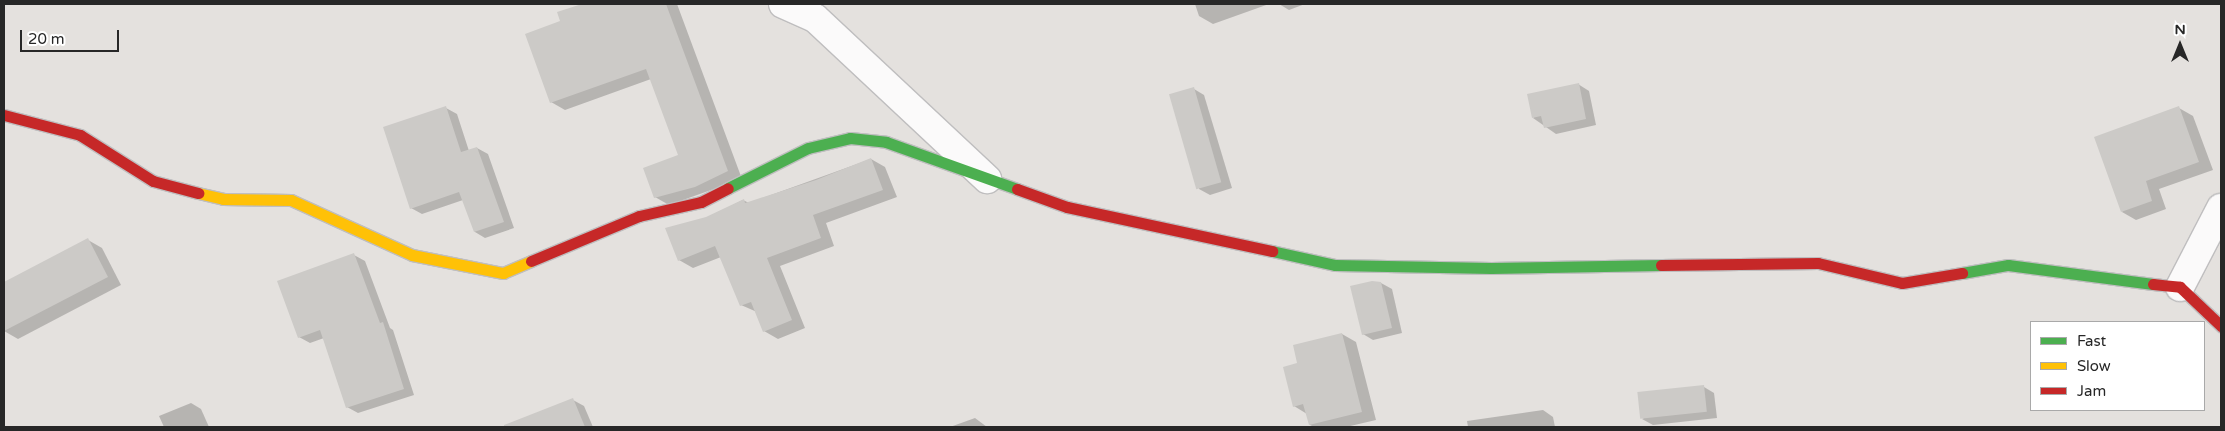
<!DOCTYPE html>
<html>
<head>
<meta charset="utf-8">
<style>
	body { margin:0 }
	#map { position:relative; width:2225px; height:431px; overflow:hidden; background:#e4e1de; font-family:"Varela Round",sans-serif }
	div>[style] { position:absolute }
	.shadow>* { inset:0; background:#0003 }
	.building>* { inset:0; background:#cccac7; transform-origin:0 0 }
	.roads { filter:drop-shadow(1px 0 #bfbebf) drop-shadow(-1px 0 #bfbebf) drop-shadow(0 1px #bfbebf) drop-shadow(0 -1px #bfbebf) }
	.street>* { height:28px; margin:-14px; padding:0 14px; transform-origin:14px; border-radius:14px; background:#fbfafa }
	.fast>* { height:11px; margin:-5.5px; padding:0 5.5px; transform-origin:5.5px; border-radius:5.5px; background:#4caf50 }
	.slow>* { height:11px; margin:-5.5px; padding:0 5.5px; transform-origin:5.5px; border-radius:5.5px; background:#ffc107 }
	.jam>* { height:11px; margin:-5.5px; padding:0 5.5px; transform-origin:5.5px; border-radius:5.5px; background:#c62828 }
	span { translate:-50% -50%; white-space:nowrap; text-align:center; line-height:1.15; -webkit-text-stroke:4.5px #fff; paint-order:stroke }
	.frame { position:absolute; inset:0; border:5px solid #272727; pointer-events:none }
	.legend { position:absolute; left:2030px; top:321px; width:175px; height:90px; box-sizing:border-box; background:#fff; border:1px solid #a9a9a9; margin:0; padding:6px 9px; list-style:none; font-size:15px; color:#272727 }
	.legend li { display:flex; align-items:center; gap:10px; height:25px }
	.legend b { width:25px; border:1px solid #a9a9a9 }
	.north { position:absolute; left:2155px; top:20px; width:50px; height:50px; -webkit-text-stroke:4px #fff; paint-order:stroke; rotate:0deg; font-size:14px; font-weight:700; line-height:20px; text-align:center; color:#272727 }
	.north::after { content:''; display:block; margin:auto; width:18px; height:22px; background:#272727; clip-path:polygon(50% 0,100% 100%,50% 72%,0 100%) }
	.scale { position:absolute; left:20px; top:30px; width:99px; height:22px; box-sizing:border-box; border:2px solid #272727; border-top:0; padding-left:6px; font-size:15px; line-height:18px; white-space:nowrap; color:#272727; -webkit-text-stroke:4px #fff; paint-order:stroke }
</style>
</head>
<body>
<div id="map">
	<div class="shadow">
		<div style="clip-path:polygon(585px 4px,677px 4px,742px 179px,669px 205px,655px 197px,680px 156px,651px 79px,565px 110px,551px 102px,562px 22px,559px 13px)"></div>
		<div style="clip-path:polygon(1195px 4px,1269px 4px,1213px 24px,1199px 16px)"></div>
		<div style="clip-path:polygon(1279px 4px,1305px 4px,1289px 10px)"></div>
		<div style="clip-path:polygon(1578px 84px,1589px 91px,1596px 125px,1556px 134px,1533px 118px)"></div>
		<div style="clip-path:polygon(1194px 89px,1204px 95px,1232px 188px,1210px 195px,1199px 189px)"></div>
		<div style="clip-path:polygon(446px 108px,457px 114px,469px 151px,477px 148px,488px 154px,514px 228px,485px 238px,475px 232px,463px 200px,422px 214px,411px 208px)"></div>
		<div style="clip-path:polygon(2179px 108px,2193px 116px,2213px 170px,2159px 189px,2166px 209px,2136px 220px,2122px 212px)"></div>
		<div style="clip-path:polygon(871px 159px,885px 167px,897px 197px,826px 223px,834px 246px,780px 266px,805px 328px,778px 339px,764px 331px,757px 312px,741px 305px,721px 257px,693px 268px,679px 260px,706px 218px,743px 200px,749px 203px)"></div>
		<div style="clip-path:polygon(88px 240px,102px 248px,121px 285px,18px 339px,4px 331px,4px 284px)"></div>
		<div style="clip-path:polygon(354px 255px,365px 261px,390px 328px,393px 330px,414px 395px,358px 413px,347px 407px,324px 338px,310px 343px,299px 337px)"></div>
		<div style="clip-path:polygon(1381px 283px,1392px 289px,1402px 333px,1373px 340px,1363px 334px)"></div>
		<div style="clip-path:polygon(1342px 334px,1356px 342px,1376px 420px,1346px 427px,1314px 427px,1310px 425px,1307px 414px,1294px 406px,1299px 364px)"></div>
		<div style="clip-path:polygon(1704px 387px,1714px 393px,1717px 418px,1653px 425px,1642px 419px)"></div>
		<div style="clip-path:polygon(573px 400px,584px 406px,593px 427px,502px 427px)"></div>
		<div style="clip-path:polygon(191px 403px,201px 409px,209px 427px,164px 427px,159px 416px)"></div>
		<div style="clip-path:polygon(1543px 410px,1553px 417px,1555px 427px,1468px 427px,1467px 421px)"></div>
		<div style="clip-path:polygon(975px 418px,987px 427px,950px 427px)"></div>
	</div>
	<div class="building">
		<div style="clip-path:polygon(582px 4px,666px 4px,728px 171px,695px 187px,654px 198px,643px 168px,678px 155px,646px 69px,550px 103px,525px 34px,560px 21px,557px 12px)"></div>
		<div style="clip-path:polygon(1579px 83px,1586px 119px,1544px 128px,1541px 116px,1532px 118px,1527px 94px)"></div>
		<div style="left:1194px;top:87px;width:99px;height:26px;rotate:74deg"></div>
		<div style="clip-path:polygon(446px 106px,461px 152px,477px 147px,504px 222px,474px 232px,459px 192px,410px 209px,383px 127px)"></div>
		<div style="clip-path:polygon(2179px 106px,2199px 162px,2146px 181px,2152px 201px,2121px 212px,2094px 137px)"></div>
		<div style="clip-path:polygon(871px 158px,883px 190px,813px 215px,821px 238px,767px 258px,792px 320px,763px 332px,751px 302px,740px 306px,715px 246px,678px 261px,665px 228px,706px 217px,744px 199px,745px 203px,816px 180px)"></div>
		<div style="clip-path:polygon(88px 238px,108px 277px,4px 331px,4px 282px)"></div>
		<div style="clip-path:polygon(354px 253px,380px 323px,383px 322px,404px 389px,346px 408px,320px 330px,298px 338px,277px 281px)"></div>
		<div style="clip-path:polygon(1372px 281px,1381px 282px,1392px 328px,1362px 335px,1350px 286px)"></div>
		<div style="clip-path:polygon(1342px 333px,1362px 412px,1309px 425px,1303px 404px,1293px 407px,1283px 367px,1297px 363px,1293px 345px)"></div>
		<div style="left:1704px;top:385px;width:27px;height:67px;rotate:84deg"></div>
		<div style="clip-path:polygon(573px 398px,585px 427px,504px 427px,504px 425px)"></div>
	</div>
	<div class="roads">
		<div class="street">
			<div style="left:783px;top:4px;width:35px;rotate:24deg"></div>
			<div style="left:815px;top:18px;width:236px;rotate:43.1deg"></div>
			<div style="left:2180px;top:287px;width:89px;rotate:-62.6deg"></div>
		</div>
		<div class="fast">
			<div style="left:728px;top:188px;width:89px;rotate:-26.6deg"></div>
			<div style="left:808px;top:148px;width:43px;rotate:-13.4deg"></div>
			<div style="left:850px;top:138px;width:36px;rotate:6deg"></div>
			<div style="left:886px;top:142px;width:139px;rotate:19.7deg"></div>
			<div style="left:1272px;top:251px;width:65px;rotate:12.5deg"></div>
			<div style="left:1335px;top:265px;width:156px;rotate:1.1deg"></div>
			<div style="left:1491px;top:268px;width:170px;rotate:-1deg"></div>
			<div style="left:1962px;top:273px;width:47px;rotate:-9.9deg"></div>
			<div style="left:2008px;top:265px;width:146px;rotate:7.5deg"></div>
		</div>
		<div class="slow">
			<div style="left:198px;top:193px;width:26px;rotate:13deg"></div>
			<div style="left:223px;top:199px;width:68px;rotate:0.8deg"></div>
			<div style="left:291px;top:200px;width:133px;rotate:24.4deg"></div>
			<div style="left:412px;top:255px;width:93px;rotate:11.2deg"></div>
			<div style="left:503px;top:273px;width:30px;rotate:-23deg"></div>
		</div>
		<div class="jam">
			<div style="left:4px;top:115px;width:79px;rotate:14.7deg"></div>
			<div style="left:80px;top:135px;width:86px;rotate:32.2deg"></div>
			<div style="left:153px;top:181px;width:47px;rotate:14.9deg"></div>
			<div style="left:1017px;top:189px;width:53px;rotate:19.8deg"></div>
			<div style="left:1067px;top:207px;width:210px;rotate:12.1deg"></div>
			<div style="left:531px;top:261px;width:117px;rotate:-22.6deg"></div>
			<div style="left:639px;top:216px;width:64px;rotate:-12.7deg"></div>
			<div style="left:701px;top:202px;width:30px;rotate:-27deg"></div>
			<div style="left:1661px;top:265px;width:157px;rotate:-0.7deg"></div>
			<div style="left:1818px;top:263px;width:86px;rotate:13.4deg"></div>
			<div style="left:1902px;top:283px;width:61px;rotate:-9.5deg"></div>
			<div style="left:2153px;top:284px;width:27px;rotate:6deg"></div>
			<div style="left:2180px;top:287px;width:57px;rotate:43.6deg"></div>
		</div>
	</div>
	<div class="frame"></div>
	<ul class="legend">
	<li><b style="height:6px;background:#4caf50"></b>Fast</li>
	<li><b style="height:6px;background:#ffc107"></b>Slow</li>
	<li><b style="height:6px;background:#c62828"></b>Jam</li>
	</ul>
	<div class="north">N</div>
	<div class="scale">20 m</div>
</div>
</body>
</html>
